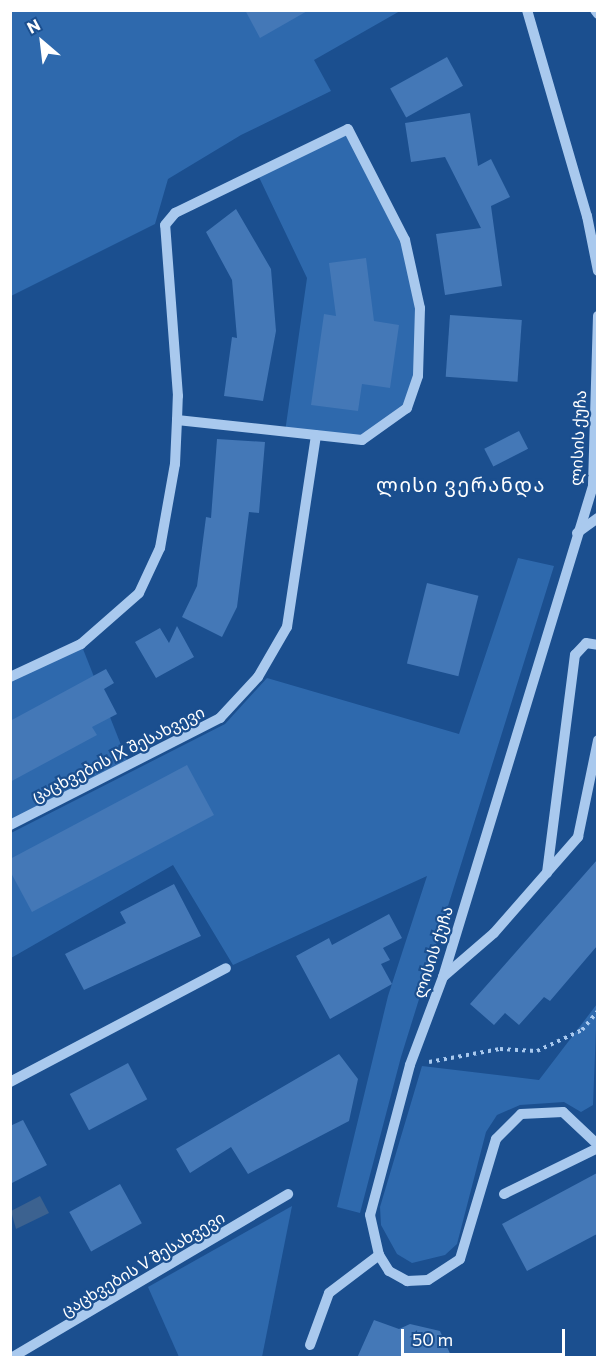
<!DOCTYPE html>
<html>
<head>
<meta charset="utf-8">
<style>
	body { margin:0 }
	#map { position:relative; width:608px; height:1368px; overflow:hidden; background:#1b4f8f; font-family:Commissioner,"Noto Sans Georgian",sans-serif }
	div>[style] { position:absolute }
	.green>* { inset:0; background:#2e69ad }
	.water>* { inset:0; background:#3c6290 }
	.building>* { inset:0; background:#4478b7; transform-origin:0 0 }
	.path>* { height:4px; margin-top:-2px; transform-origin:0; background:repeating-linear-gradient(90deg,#a9c9ee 0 3px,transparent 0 7.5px) }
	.minor>* { height:10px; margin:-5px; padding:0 5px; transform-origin:5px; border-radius:5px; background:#a9c9ee }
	span { translate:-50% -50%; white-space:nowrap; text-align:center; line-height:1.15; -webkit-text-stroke:4.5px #1b4f8f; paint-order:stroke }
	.street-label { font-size:16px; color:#fff }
	.quarter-label { font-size:20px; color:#fff; letter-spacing:1.5px }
	.frame { position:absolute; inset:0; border:12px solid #fff; pointer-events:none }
	.north { position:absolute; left:12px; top:12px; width:60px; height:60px; -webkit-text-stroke:4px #1b4f8f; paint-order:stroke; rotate:332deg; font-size:16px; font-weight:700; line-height:24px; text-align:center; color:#fff }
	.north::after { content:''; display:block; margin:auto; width:21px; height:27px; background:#fff; clip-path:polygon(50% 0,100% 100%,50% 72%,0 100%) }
	.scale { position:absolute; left:401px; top:1329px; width:164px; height:27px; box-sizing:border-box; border:3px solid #fff; border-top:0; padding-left:8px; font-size:18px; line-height:21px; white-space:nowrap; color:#fff; -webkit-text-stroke:4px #1b4f8f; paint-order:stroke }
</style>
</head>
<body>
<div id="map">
	<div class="green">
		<div style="clip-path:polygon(11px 11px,400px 11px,314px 60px,331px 91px,241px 135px,168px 179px,155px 224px,11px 296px)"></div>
		<div style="clip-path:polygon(348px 129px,405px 240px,420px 308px,418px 376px,407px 408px,362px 440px,285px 432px,307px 278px,257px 173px)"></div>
		<div style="clip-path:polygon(518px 558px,554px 566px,401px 1057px,360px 1213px,337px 1207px,388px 996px,427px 876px,233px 965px,173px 865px,11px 958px,11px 833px,225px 724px,267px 678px,459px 734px)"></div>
		<div style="clip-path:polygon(81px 644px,129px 765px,10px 825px,10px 677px)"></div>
		<div style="clip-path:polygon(597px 1004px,593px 1105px,581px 1112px,564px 1102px,520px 1105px,497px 1115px,486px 1132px,457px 1244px,445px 1255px,412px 1263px,397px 1254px,381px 1225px,380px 1207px,422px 1066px,539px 1080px)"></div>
		<div style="clip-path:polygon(292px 1206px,262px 1357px,179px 1357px,148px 1287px)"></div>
	</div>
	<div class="water">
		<div style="clip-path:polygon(40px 1196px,49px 1213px,16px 1229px,11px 1211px)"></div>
	</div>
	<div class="building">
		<div style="clip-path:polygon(245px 10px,309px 10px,260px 38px)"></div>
		<div style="left:447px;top:57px;width:33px;height:65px;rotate:61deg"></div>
		<div style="clip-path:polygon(470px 113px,478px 166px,491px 159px,510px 197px,491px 206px,502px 286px,445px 295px,436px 234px,481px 228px,445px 157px,411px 162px,405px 123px)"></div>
		<div style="clip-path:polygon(236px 209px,271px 269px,276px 331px,263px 401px,224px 396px,232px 337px,237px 338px,232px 280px,206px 232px)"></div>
		<div style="clip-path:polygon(366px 258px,374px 321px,399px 325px,390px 388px,362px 384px,358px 411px,311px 405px,324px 314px,336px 316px,329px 263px)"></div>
		<div style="left:450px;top:315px;width:72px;height:62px;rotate:4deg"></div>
		<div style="left:519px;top:431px;width:20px;height:39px;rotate:63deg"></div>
		<div style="clip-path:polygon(217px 439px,265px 442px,259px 513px,249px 512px,237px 607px,222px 637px,182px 617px,197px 586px,206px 517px,211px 518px)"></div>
		<div style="left:427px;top:583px;width:53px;height:83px;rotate:14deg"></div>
		<div style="clip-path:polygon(177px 626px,194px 657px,156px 678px,135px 642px,160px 628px,169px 643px)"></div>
		<div style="clip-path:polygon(106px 669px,114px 683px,104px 689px,117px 714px,92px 727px,97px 735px,10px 782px,10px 721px)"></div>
		<div style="clip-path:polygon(187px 765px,214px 815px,32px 912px,10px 871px,10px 859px)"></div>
		<div style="clip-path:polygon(597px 860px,597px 946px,550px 1001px,544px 997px,519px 1025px,505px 1013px,494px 1025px,470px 1004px)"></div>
		<div style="clip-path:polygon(174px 884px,201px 936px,84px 990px,65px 954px,126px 923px,120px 912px)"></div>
		<div style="clip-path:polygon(389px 914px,402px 938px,383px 948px,390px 960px,381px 964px,392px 984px,330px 1019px,296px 956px,329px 938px,332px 945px)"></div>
		<div style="clip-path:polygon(339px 1054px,358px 1079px,349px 1121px,248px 1174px,231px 1147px,190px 1173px,176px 1149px)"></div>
		<div style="left:128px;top:1063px;width:41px;height:66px;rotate:62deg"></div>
		<div style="clip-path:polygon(23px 1120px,47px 1165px,10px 1184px,10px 1126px)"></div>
		<div style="clip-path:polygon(597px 1173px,597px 1234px,527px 1271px,502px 1224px)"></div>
		<div style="left:120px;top:1184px;width:45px;height:58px;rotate:61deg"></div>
		<div style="clip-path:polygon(374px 1320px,399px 1329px,410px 1324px,440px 1331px,452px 1358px,357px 1358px)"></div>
	</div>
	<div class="path">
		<div style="left:429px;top:1062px;width:72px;rotate:-10.4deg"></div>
		<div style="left:500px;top:1049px;width:37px;rotate:3deg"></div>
		<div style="left:537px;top:1051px;width:50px;rotate:-25deg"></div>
		<div style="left:582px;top:1030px;width:25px;rotate:-50deg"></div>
	</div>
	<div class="minor">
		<div style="left:527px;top:10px;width:215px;rotate:73.8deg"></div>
		<div style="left:587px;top:216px;width:56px;rotate:78.7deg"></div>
		<div style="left:595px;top:10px;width:5px;rotate:53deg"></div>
		<div style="left:598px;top:316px;width:170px;rotate:91.7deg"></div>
		<div style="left:593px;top:486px;width:513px;rotate:106.99deg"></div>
		<div style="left:443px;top:977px;width:94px;rotate:110.6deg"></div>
		<div style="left:410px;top:1065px;width:155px;rotate:104.9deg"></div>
		<div style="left:370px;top:1215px;width:41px;rotate:77.3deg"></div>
		<div style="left:379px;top:1255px;width:19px;rotate:58deg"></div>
		<div style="left:389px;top:1271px;width:21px;rotate:29deg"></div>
		<div style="left:407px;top:1281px;width:21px;rotate:-3deg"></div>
		<div style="left:428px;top:1280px;width:38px;rotate:-33deg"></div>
		<div style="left:460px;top:1259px;width:125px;rotate:-73.3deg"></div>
		<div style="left:496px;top:1139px;width:35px;rotate:-45deg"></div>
		<div style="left:521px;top:1114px;width:42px;rotate:-2.7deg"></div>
		<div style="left:563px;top:1112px;width:48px;rotate:43.3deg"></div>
		<div style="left:577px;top:533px;width:26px;rotate:-36deg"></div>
		<div style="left:10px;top:677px;width:78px;rotate:-24.9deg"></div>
		<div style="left:81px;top:644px;width:77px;rotate:-41.3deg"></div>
		<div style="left:139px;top:593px;width:50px;rotate:-65deg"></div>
		<div style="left:160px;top:548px;width:85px;rotate:-79.9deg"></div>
		<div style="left:175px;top:464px;width:44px;rotate:-87.4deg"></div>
		<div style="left:177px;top:420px;width:24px;rotate:-88deg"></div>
		<div style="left:178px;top:396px;width:171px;rotate:-94.3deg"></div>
		<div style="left:165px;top:225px;width:16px;rotate:-50deg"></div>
		<div style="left:175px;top:213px;width:192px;rotate:-25.9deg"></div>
		<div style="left:348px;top:129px;width:125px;rotate:62.8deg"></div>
		<div style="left:405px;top:240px;width:70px;rotate:77.6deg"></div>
		<div style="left:420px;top:308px;width:68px;rotate:91.7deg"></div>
		<div style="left:418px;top:376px;width:34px;rotate:109deg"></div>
		<div style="left:407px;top:408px;width:55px;rotate:144.6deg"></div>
		<div style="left:362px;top:440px;width:186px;rotate:-173.8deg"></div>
		<div style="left:10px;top:825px;width:236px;rotate:-27deg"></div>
		<div style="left:220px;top:718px;width:56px;rotate:-47.2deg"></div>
		<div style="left:258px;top:677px;width:58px;rotate:-59.9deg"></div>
		<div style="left:287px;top:627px;width:194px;rotate:-81.4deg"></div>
		<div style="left:547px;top:873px;width:220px;rotate:-82.7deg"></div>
		<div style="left:575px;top:655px;width:16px;rotate:-47deg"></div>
		<div style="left:586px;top:643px;width:12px;rotate:9deg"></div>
		<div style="left:443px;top:977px;width:67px;rotate:-40.8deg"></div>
		<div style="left:494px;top:933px;width:128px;rotate:-48.8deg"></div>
		<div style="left:578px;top:837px;width:99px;rotate:-78.3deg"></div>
		<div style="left:10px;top:1082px;width:244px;rotate:-27.8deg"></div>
		<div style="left:504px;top:1194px;width:105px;rotate:-26.1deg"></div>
		<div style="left:310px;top:1345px;width:55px;rotate:-69.9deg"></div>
		<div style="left:329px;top:1293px;width:63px;rotate:-37.2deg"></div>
		<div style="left:11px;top:1358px;width:322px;rotate:-30.6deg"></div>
	</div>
	<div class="street-label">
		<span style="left:578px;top:438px;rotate:-87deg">ლისის ქუჩა</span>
		<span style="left:118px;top:754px;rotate:-27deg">ცაცხვების IX შესახვევი</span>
		<span style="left:433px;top:952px;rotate:-72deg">ლისის ქუჩა</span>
		<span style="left:143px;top:1264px;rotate:-31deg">ცაცხვების V შესახვევი</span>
	</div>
	<div class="quarter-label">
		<span style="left:461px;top:484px">ლისი ვერანდა</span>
	</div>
	<div class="frame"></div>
	<div class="north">N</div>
	<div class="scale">50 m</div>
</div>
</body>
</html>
